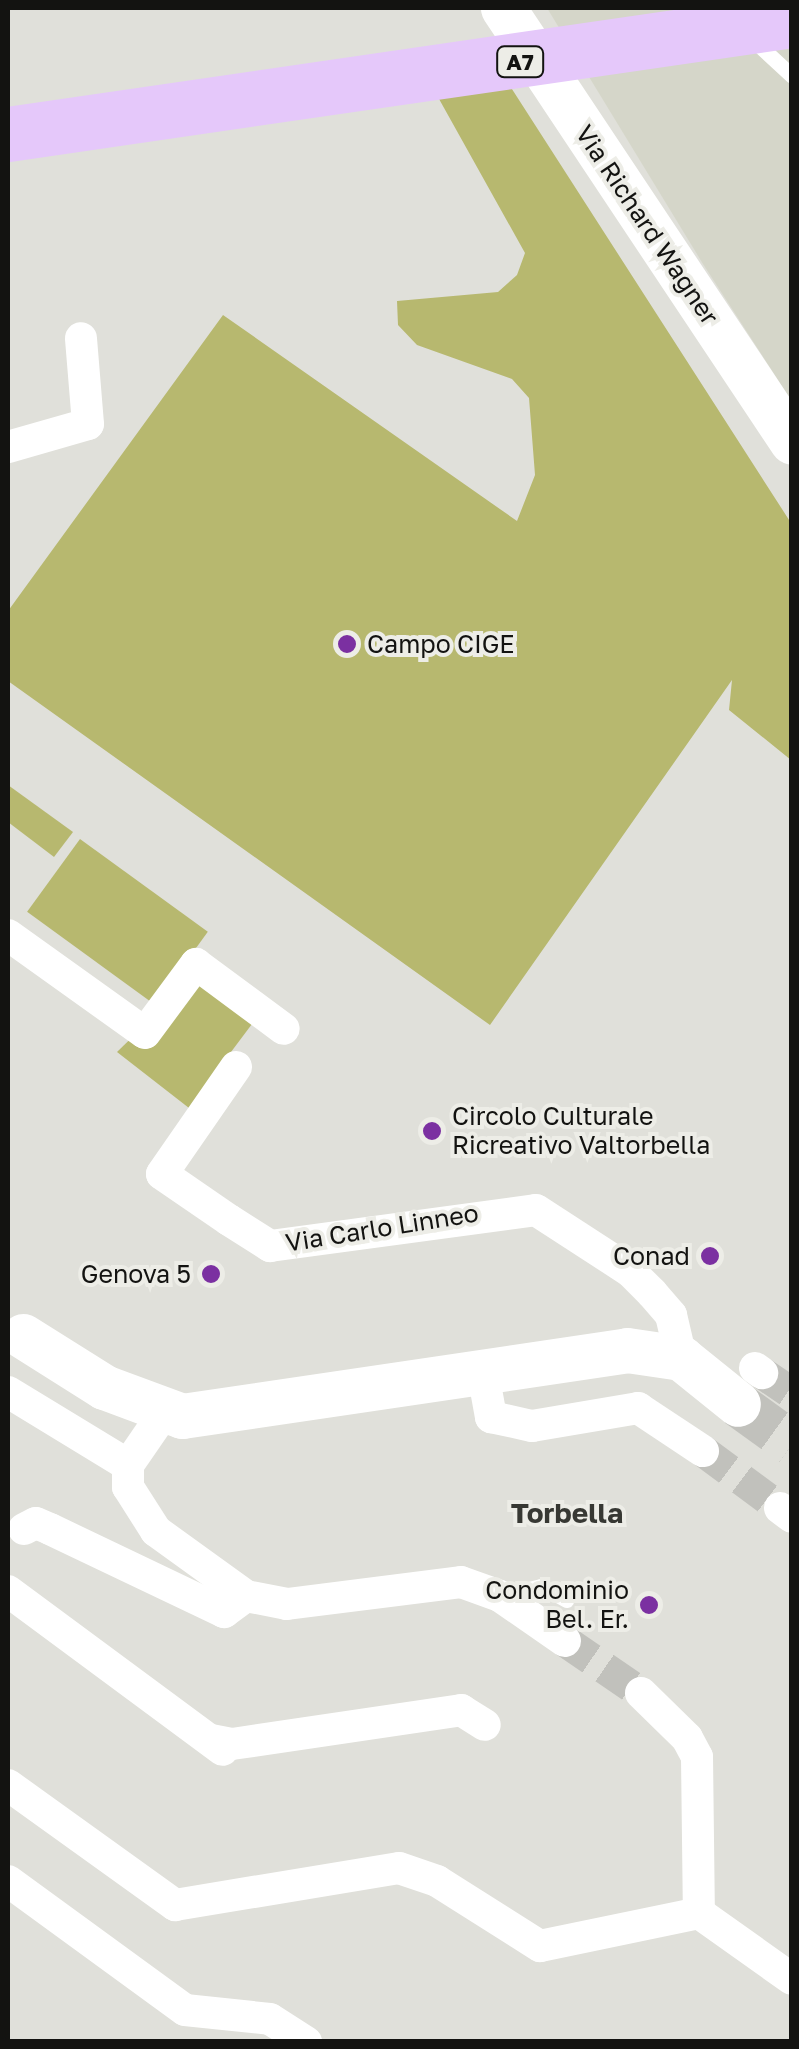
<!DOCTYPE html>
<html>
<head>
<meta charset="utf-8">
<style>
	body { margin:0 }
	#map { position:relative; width:799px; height:2049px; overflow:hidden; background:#e0e0da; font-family:"Golos Text",sans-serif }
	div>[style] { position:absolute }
	.built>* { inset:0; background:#d5d6c9 }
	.green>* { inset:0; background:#b7b86f; transform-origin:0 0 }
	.street-tunnel>* { height:32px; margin-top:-16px; transform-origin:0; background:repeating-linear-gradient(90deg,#c1c1bc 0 32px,transparent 0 48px) }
	.secondary-tunnel>* { height:45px; margin-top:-22.5px; transform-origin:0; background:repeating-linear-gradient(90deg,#c1c1bc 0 45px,transparent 0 67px) }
	.lane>* { height:15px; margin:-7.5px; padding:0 7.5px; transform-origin:7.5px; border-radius:7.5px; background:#fff }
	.street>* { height:32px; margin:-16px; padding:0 16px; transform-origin:16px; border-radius:16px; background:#fff }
	.secondary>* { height:45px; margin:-22.5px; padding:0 22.5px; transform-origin:22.5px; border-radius:22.5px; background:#fff }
	.highway>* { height:55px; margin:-27.5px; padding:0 27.5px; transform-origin:27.5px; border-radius:27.5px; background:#e5c8fa }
	.dots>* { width:28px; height:28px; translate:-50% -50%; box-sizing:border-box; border:5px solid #edede7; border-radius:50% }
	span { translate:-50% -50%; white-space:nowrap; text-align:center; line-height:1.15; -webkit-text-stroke:8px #edede7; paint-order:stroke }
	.shield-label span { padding:2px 8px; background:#edede7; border:2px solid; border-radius:8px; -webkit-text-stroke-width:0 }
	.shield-label { font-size:22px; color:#131311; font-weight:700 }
	.street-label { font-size:25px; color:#131311 }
	.poi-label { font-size:25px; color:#131311 }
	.left { translate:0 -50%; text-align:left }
	.right { translate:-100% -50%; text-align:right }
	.neighbourhood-label { font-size:28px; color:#373833; font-weight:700 }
	.frame { position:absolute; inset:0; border:10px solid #131311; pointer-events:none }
</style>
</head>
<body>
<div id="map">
	<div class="built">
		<div style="clip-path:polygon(547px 8px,791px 8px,791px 400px,703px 264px)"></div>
	</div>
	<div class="green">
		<div style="clip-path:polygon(429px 81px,510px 86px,791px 523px,791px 760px,729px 710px,732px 680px,490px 1025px,8px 681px,8px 611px,223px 315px,517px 521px,535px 475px,529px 398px,512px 379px,417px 345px,398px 325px,397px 301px,498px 292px,517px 275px,525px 253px)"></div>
		<div style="clip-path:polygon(8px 785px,73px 832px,54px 857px,8px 822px)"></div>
		<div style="left:80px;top:839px;width:158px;height:90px;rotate:36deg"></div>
		<div style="clip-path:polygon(196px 975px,255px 1020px,189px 1108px,117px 1052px)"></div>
	</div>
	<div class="street-tunnel">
		<div style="left:762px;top:1373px;width:36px;rotate:34deg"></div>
		<div style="left:703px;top:1451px;width:96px;rotate:36.5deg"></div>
		<div style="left:565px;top:1641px;width:92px;rotate:34.4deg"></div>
	</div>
	<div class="secondary-tunnel">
		<div style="left:738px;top:1404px;width:67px;rotate:35.8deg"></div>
	</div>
	<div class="lane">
		<div style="left:751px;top:38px;width:56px;rotate:42.8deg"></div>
		<div style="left:500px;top:1596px;width:42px;rotate:-13.7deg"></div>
		<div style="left:541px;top:1586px;width:29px;rotate:29deg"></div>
	</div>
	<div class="street">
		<div style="left:8px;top:447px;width:83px;rotate:-16deg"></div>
		<div style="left:88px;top:424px;width:86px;rotate:-94.7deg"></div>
		<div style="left:8px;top:935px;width:168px;rotate:35.6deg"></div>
		<div style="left:145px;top:1033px;width:86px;rotate:-53.5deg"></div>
		<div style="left:196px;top:964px;width:109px;rotate:36.5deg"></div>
		<div style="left:236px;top:1067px;width:130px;rotate:124.7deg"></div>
		<div style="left:162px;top:1174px;width:81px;rotate:34.5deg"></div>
		<div style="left:229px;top:1220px;width:49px;rotate:32.4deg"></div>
		<div style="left:270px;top:1246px;width:268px;rotate:-7.7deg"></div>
		<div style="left:536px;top:1210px;width:112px;rotate:33deg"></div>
		<div style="left:630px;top:1271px;width:31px;rotate:45deg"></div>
		<div style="left:652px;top:1293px;width:29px;rotate:49deg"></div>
		<div style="left:671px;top:1315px;width:44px;rotate:76.9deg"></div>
		<div style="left:755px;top:1368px;width:9px;rotate:36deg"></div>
		<div style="left:483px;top:1373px;width:45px;rotate:79.7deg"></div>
		<div style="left:491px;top:1417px;width:42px;rotate:12.4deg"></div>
		<div style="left:532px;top:1426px;width:108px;rotate:-9.6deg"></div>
		<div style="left:638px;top:1408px;width:78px;rotate:33.5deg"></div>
		<div style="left:8px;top:1392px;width:140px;rotate:31.3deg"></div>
		<div style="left:128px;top:1465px;width:62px;rotate:-55.5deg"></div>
		<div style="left:128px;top:1465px;width:22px;rotate:90deg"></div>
		<div style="left:128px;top:1487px;width:52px;rotate:57.5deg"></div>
		<div style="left:156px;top:1531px;width:111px;rotate:35.8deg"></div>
		<div style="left:246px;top:1596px;width:42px;rotate:11deg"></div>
		<div style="left:287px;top:1604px;width:175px;rotate:-7.2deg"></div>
		<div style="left:461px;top:1582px;width:41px;rotate:19.7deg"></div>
		<div style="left:500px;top:1596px;width:79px;rotate:34.7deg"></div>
		<div style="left:780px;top:1508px;width:15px;rotate:37deg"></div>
		<div style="left:24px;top:1529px;width:13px;rotate:-27deg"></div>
		<div style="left:36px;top:1523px;width:15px;rotate:23deg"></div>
		<div style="left:50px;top:1529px;width:193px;rotate:25.5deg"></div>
		<div style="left:224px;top:1612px;width:27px;rotate:-36deg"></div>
		<div style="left:8px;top:1591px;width:267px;rotate:36.5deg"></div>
		<div style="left:641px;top:1693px;width:64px;rotate:44.4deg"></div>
		<div style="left:687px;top:1738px;width:21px;rotate:62deg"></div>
		<div style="left:697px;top:1757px;width:156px;rotate:89.3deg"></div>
		<div style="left:699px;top:1913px;width:114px;rotate:35.4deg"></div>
		<div style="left:211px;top:1740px;width:21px;rotate:11deg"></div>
		<div style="left:232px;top:1744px;width:232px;rotate:-8.4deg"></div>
		<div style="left:461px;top:1710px;width:28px;rotate:32deg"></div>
		<div style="left:8px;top:1785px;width:206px;rotate:35.7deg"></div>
		<div style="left:175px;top:1905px;width:227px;rotate:-9.4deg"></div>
		<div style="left:399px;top:1868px;width:40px;rotate:18.9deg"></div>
		<div style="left:437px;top:1881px;width:122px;rotate:32.3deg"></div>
		<div style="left:540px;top:1946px;width:162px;rotate:-11.7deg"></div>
		<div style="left:8px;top:1881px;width:219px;rotate:36.1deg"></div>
		<div style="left:185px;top:2010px;width:85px;rotate:6deg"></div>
		<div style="left:270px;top:2019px;width:43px;rotate:32.6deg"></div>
	</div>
	<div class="secondary">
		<div style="left:503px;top:8px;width:521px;rotate:56.34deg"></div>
		<div style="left:23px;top:1336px;width:96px;rotate:32.2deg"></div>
		<div style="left:104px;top:1387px;width:83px;rotate:20.4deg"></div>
		<div style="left:182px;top:1416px;width:450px;rotate:-8.4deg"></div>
		<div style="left:627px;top:1350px;width:55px;rotate:8.4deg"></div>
		<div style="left:681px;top:1358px;width:73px;rotate:38.9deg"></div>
	</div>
	<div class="highway">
		<div style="left:8px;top:134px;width:792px;rotate:-8.27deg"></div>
	</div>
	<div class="dots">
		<div style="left:347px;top:644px;background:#7b30a1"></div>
		<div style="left:432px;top:1131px;background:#7b30a1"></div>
		<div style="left:710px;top:1256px;background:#7b30a1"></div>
		<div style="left:211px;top:1274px;background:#7b30a1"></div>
		<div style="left:649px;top:1605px;background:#7b30a1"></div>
	</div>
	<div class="shield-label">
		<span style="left:520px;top:62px">A7</span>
	</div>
	<div class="street-label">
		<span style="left:647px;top:225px;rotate:56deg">Via Richard Wagner</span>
		<span style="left:382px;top:1228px;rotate:-9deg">Via Carlo Linneo</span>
	</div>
	<div class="poi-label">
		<span class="left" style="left:367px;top:644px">Campo CIGE</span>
		<span class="left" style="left:452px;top:1131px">Circolo Culturale<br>Ricreativo Valtorbella</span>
		<span class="right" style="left:690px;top:1256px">Conad</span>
		<span class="right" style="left:191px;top:1274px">Genova 5</span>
		<span class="right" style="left:629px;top:1605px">Condominio<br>Bel. Er.</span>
	</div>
	<div class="neighbourhood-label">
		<span style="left:567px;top:1513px">Torbella</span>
	</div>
	<div class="frame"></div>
</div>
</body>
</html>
